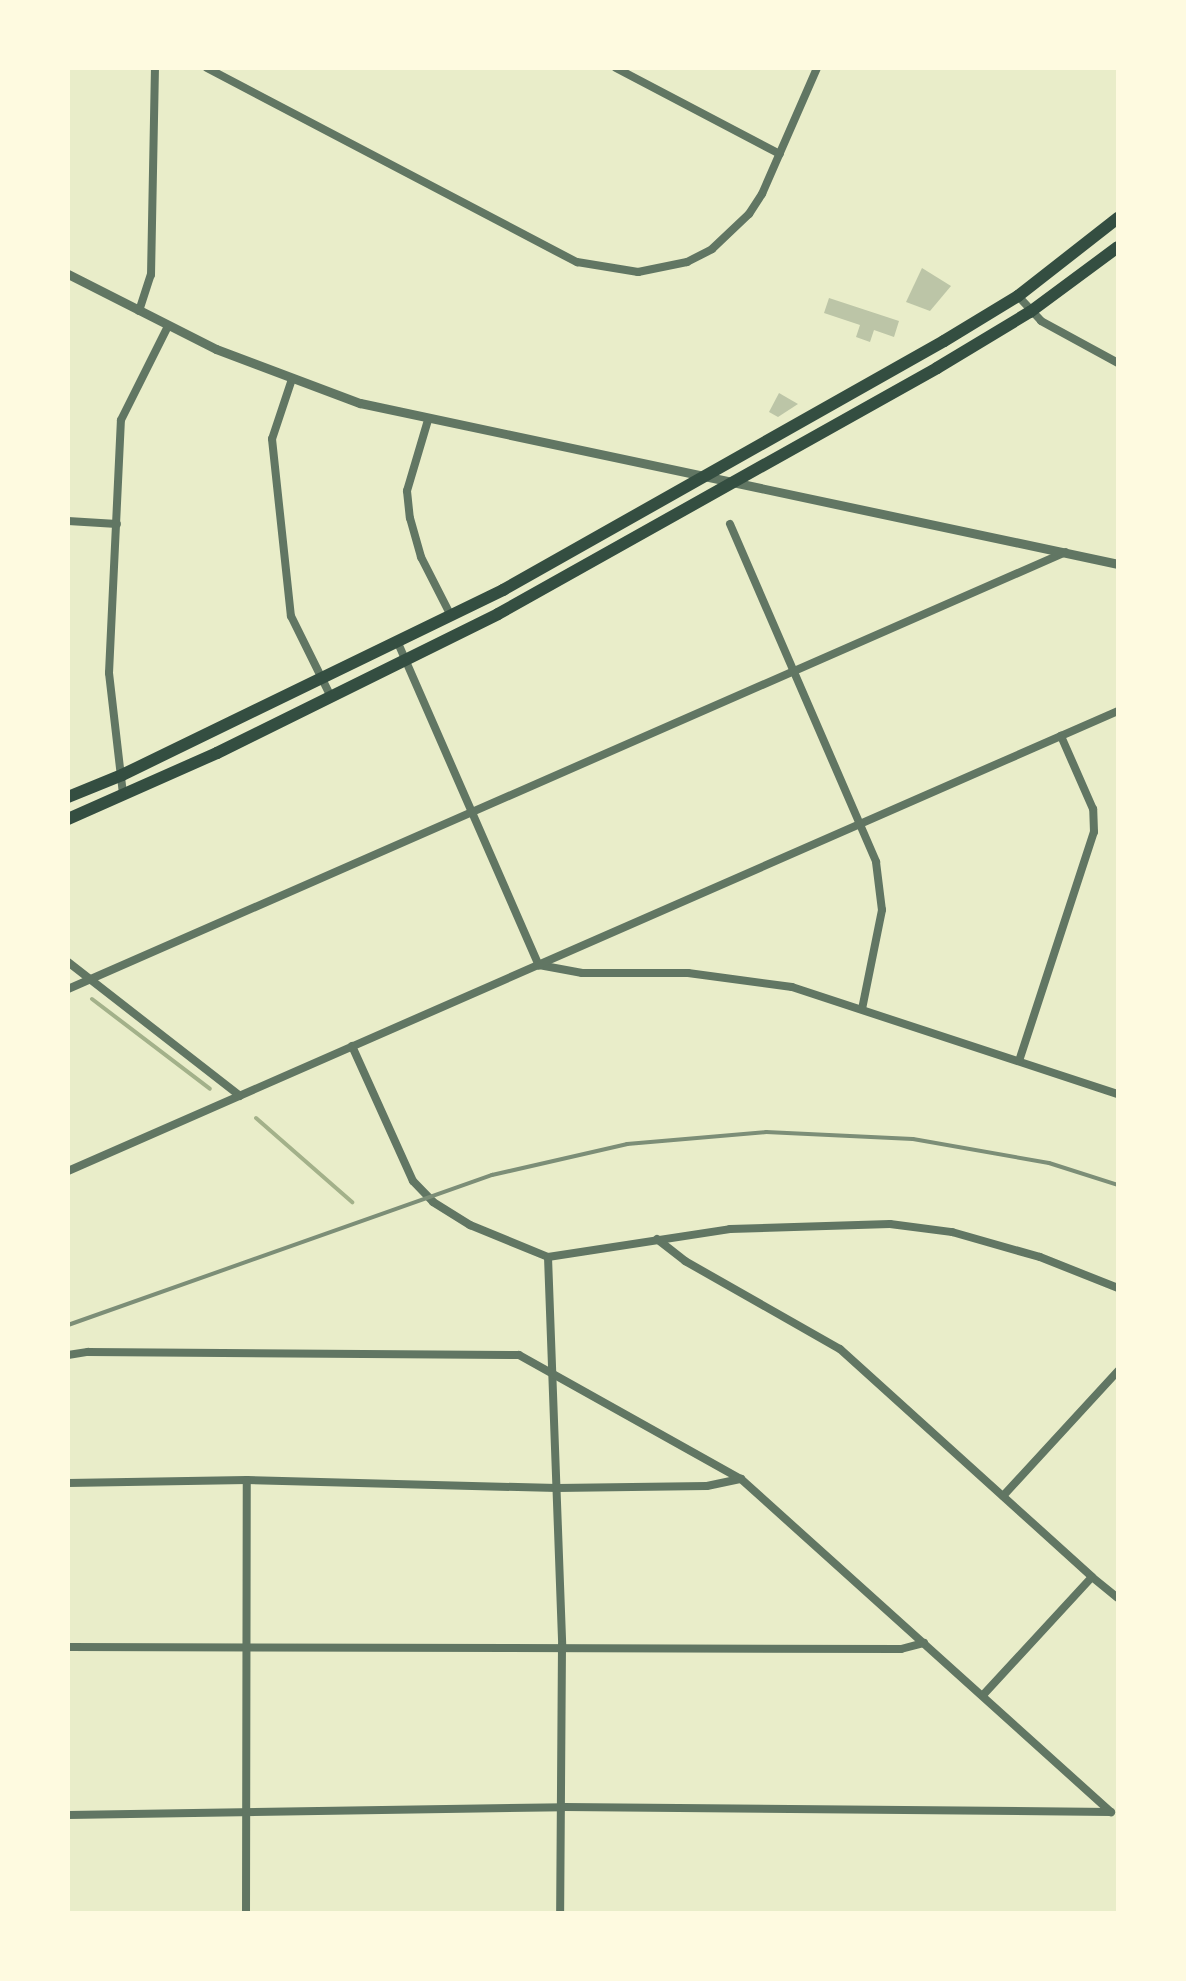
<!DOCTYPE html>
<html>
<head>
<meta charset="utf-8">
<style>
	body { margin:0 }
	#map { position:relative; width:1186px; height:1981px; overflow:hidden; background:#e9edc9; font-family:"Varela Round",sans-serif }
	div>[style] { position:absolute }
	.stream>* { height:4px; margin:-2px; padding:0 2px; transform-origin:2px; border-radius:2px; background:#a3b18a }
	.building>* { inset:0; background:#bcc5a7 }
	.minor>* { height:8px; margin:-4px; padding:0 4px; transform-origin:4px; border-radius:4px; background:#617663 }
	.tertiary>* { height:9px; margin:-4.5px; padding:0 4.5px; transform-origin:4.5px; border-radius:4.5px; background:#617663 }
	.trunk>* { height:12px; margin:-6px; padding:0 6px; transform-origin:6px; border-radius:6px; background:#344e41 }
	.rail>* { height:4px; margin:-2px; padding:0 2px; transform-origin:2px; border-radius:2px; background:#7c8e77 }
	span { translate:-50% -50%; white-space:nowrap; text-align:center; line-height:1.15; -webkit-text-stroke:8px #fefae0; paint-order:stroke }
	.frame { position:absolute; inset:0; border:70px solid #fefae0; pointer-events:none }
</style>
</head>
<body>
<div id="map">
	<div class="stream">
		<div style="left:92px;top:999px;width:148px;rotate:37.3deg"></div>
		<div style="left:256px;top:1118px;width:128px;rotate:41.2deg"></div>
	</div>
	<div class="building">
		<div style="clip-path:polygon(922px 268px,951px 286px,930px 311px,906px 302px)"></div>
		<div style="clip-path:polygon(829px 298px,899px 321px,894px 337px,874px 330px,870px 342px,856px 337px,860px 325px,824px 313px)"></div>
		<div style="clip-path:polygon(779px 393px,798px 404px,778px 417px,769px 412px)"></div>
	</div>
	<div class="minor">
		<div style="left:207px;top:68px;width:418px;rotate:27.7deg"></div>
		<div style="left:577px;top:262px;width:62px;rotate:9.3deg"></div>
		<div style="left:638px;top:272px;width:50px;rotate:-11.5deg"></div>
		<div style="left:687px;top:262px;width:28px;rotate:-27deg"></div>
		<div style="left:712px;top:249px;width:51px;rotate:-43.4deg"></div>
		<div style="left:749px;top:214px;width:24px;rotate:-57deg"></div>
		<div style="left:762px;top:194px;width:137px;rotate:-66.4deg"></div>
		<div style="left:616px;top:68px;width:185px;rotate:27.7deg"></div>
		<div style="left:1018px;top:296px;width:34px;rotate:47deg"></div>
		<div style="left:1041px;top:321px;width:88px;rotate:28.6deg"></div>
		<div style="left:139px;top:311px;width:38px;rotate:-72deg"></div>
		<div style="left:151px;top:275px;width:207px;rotate:-88.9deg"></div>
		<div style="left:292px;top:379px;width:63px;rotate:108.4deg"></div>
		<div style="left:272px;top:439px;width:178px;rotate:83.9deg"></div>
		<div style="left:291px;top:616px;width:88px;rotate:63.7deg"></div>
		<div style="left:428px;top:420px;width:74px;rotate:106.5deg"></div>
		<div style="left:407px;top:491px;width:27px;rotate:84deg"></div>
		<div style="left:410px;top:518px;width:41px;rotate:74.2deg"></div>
		<div style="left:421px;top:557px;width:66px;rotate:63deg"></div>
		<div style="left:68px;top:521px;width:49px;rotate:3.5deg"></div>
		<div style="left:730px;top:524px;width:368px;rotate:66.6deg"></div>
		<div style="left:876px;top:862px;width:48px;rotate:82.9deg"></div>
		<div style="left:882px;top:910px;width:101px;rotate:101.4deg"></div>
		<div style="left:398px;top:643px;width:352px;rotate:66.4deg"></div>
		<div style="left:539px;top:965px;width:44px;rotate:10.5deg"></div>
		<div style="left:582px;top:973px;width:106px"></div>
		<div style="left:688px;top:973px;width:105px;rotate:7.7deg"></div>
		<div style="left:792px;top:987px;width:343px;rotate:18.2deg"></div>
		<div style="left:123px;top:794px;width:122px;rotate:-96.6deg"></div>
		<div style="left:109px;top:673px;width:253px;rotate:-87.3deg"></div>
		<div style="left:121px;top:420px;width:105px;rotate:-63.4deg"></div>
		<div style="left:68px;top:962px;width:218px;rotate:37.9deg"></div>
		<div style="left:68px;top:989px;width:1089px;rotate:-23.65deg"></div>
		<div style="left:352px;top:1046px;width:148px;rotate:65.7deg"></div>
		<div style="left:413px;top:1181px;width:29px;rotate:46deg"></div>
		<div style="left:433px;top:1202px;width:44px;rotate:31.9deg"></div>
		<div style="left:470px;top:1225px;width:84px;rotate:22.3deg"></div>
		<div style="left:548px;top:1257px;width:388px;rotate:87.9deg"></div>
		<div style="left:562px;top:1645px;width:269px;rotate:90.4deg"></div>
		<div style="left:1019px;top:1061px;width:241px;rotate:-71.9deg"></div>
		<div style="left:1094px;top:832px;width:23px;rotate:-92deg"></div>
		<div style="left:1093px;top:809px;width:80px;rotate:-113.7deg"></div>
		<div style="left:68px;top:1171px;width:1146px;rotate:-23.66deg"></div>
		<div style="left:657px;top:1239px;width:36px;rotate:38deg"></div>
		<div style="left:685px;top:1261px;width:178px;rotate:29.6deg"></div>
		<div style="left:840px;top:1349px;width:340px;rotate:42.1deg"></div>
		<div style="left:548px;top:1257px;width:184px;rotate:-8.7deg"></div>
		<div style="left:730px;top:1229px;width:160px;rotate:-1.8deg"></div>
		<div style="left:890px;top:1224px;width:63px;rotate:7.4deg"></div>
		<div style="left:952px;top:1232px;width:91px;rotate:15.9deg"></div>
		<div style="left:1040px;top:1257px;width:84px;rotate:21.7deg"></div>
		<div style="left:68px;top:1355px;width:20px;rotate:-9deg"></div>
		<div style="left:88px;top:1352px;width:431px;rotate:0.4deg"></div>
		<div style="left:519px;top:1355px;width:254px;rotate:29.2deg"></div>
		<div style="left:741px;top:1479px;width:498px;rotate:42deg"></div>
		<div style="left:68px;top:1483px;width:179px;rotate:-1deg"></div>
		<div style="left:247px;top:1480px;width:310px;rotate:1.5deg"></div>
		<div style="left:557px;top:1488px;width:150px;rotate:-0.8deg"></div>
		<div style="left:707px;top:1486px;width:35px;rotate:-12deg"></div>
		<div style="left:1003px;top:1496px;width:170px;rotate:-47.4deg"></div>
		<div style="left:68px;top:1647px;width:833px;rotate:0.14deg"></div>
		<div style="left:901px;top:1649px;width:24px;rotate:-15deg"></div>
		<div style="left:984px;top:1694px;width:159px;rotate:-47.3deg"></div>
		<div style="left:1092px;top:1577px;width:33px;rotate:39deg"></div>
		<div style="left:68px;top:1815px;width:496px;rotate:-0.9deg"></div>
		<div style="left:564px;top:1807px;width:547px;rotate:0.52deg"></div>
		<div style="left:246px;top:1914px;width:434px;rotate:-89.9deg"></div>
	</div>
	<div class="tertiary">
		<div style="left:68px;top:274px;width:166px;rotate:26.9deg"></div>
		<div style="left:216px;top:349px;width:154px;rotate:20.6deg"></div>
		<div style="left:360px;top:403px;width:775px;rotate:11.99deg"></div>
	</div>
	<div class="trunk">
		<div style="left:68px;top:797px;width:58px;rotate:-22.2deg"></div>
		<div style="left:122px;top:775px;width:424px;rotate:-25.9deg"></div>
		<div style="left:503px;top:590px;width:506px;rotate:-29.45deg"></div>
		<div style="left:944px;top:341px;width:87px;rotate:-31.3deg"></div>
		<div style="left:1018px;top:296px;width:127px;rotate:-38deg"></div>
		<div style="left:68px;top:819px;width:163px;rotate:-23.9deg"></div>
		<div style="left:217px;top:753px;width:313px;rotate:-26.3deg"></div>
		<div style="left:498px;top:614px;width:503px;rotate:-29.26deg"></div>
		<div style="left:937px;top:368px;width:109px;rotate:-31.1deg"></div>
		<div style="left:1030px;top:312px;width:109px;rotate:-36.5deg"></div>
	</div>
	<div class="rail">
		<div style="left:68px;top:1325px;width:450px;rotate:-19.5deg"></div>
		<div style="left:492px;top:1175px;width:139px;rotate:-12.9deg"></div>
		<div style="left:627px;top:1144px;width:140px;rotate:-4.9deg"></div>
		<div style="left:766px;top:1132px;width:147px;rotate:2.7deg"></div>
		<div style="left:913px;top:1139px;width:138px;rotate:10deg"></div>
		<div style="left:1049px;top:1163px;width:72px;rotate:17.7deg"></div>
	</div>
	<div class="frame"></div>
</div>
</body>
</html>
